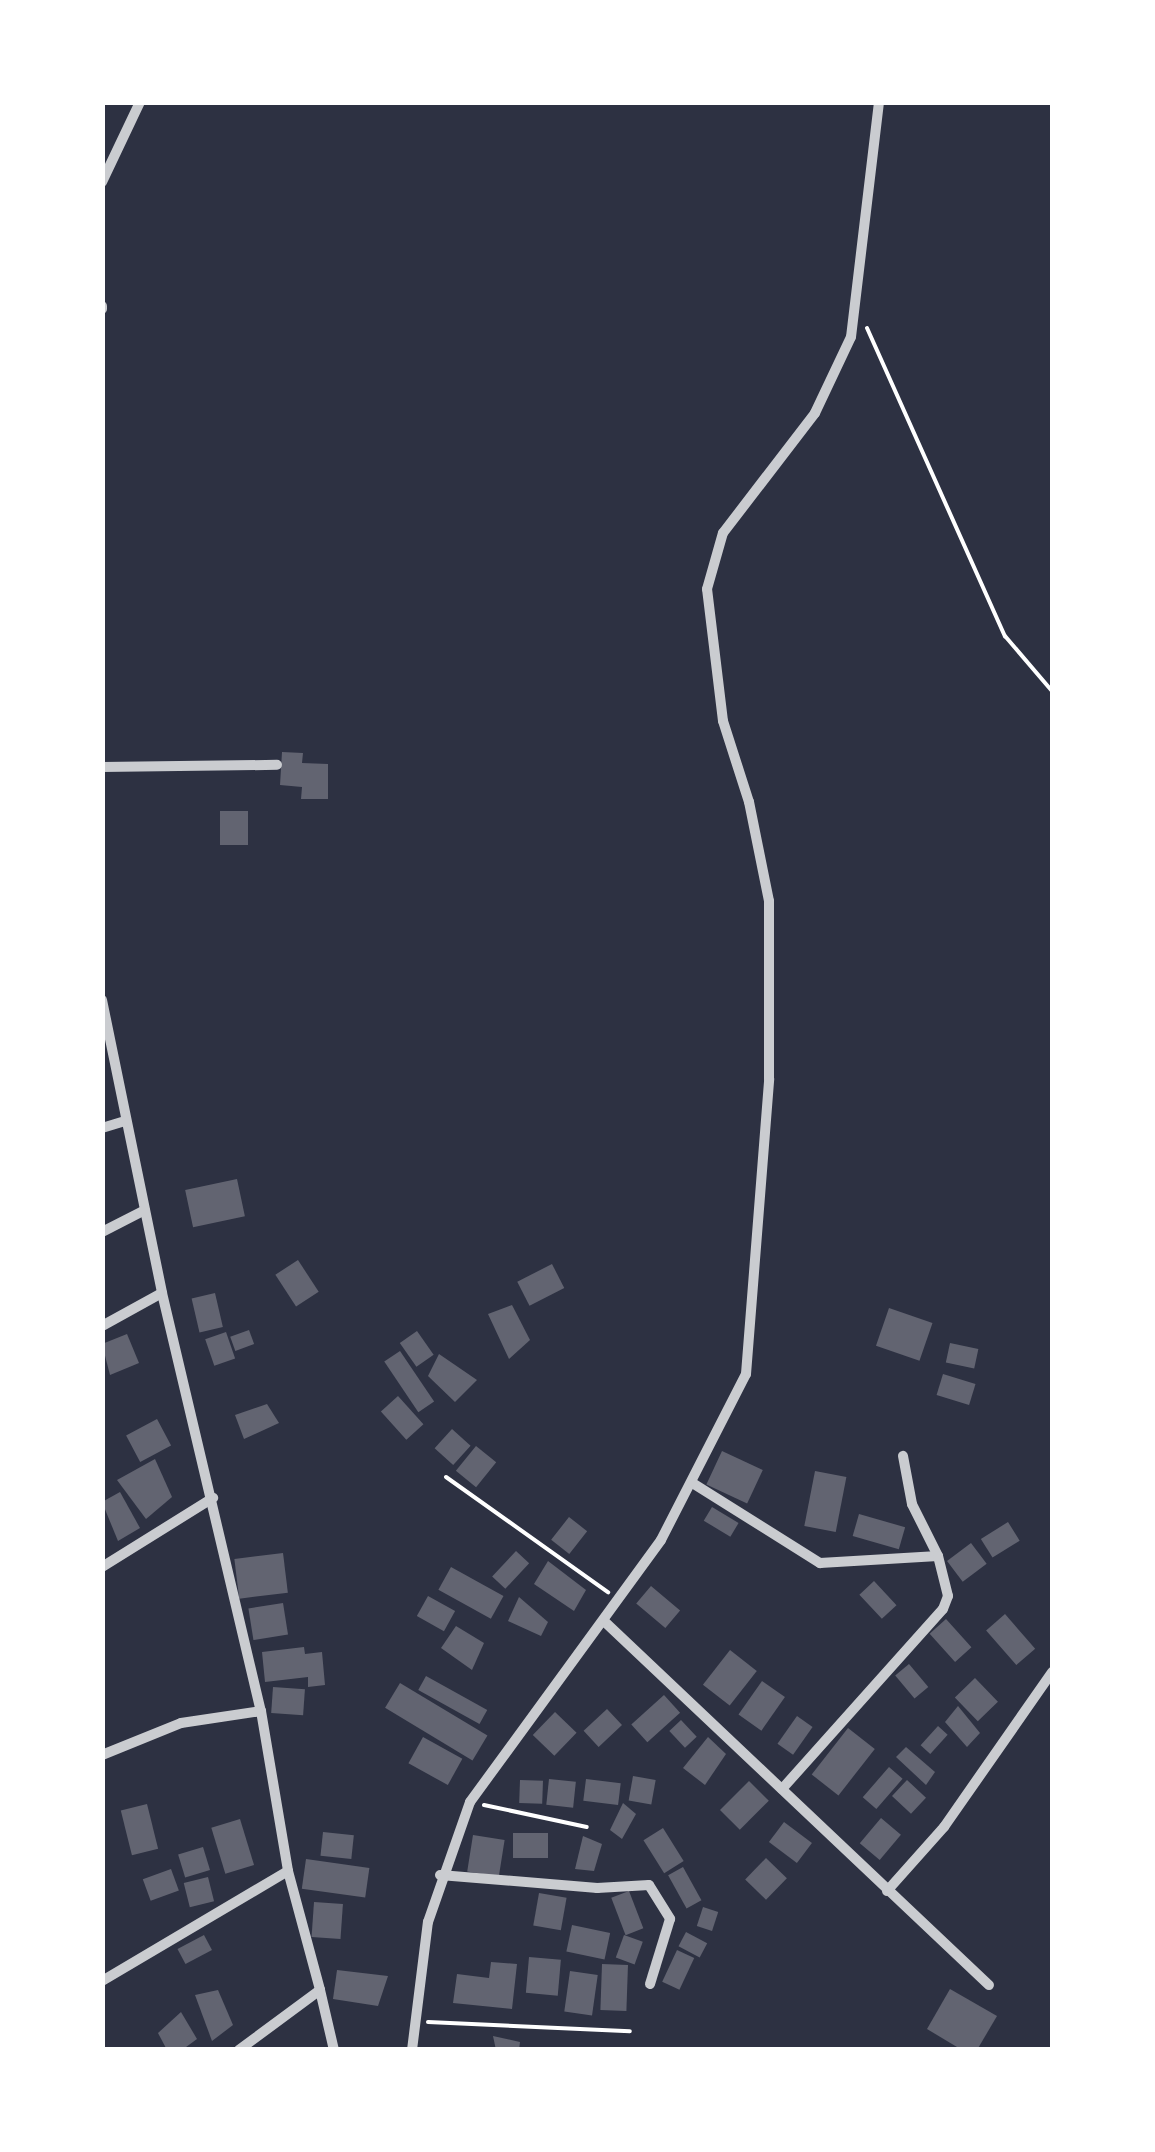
<!DOCTYPE html>
<html>
<head>
<meta charset="utf-8">
<style>
	body { margin:0 }
	#map { position:relative; width:1155px; height:2152px; overflow:hidden; background:#2d3142; font-family:"DM Sans",sans-serif }
	div>[style] { position:absolute }
	.building>* { inset:0; background:#626471; transform-origin:0 0 }
	.path>* { height:4px; margin:-2px; padding:0 2px; transform-origin:2px; border-radius:2px; background:#fff }
	.minor>* { height:10px; margin:-5px; padding:0 5px; transform-origin:5px; border-radius:5px; background:#caccd0 }
	span { translate:-50% -50%; white-space:nowrap; text-align:center; line-height:1.15; -webkit-text-stroke:8px #fff; paint-order:stroke }
	.frame { position:absolute; inset:0; border:105px solid #fff; pointer-events:none }
</style>
</head>
<body>
<div id="map">
	<div class="building">
		<div style="clip-path:polygon(282px 752px,303px 753px,302px 763px,328px 764px,328px 799px,301px 799px,302px 787px,280px 785px)"></div>
		<div style="left:220px;top:811px;width:28px;height:34px"></div>
		<div style="left:237px;top:1179px;width:38px;height:53px;rotate:78deg"></div>
		<div style="left:298px;top:1260px;width:38px;height:27px;rotate:57deg"></div>
		<div style="left:552px;top:1264px;width:27px;height:39px;rotate:63deg"></div>
		<div style="left:215px;top:1293px;width:35px;height:24px;rotate:77deg"></div>
		<div style="clip-path:polygon(512px 1305px,530px 1340px,509px 1359px,488px 1314px)"></div>
		<div style="left:889px;top:1308px;width:46px;height:40px;rotate:19deg"></div>
		<div style="left:249px;top:1330px;width:15px;height:20px;rotate:70deg"></div>
		<div style="left:417px;top:1331px;width:29px;height:21px;rotate:55deg"></div>
		<div style="left:226px;top:1332px;width:28px;height:22px;rotate:71deg"></div>
		<div style="clip-path:polygon(127px 1334px,139px 1363px,110px 1375px,102px 1344px)"></div>
		<div style="left:950px;top:1343px;width:29px;height:20px;rotate:12deg"></div>
		<div style="left:400px;top:1351px;width:61px;height:19px;rotate:56deg"></div>
		<div style="clip-path:polygon(439px 1354px,477px 1380px,455px 1402px,428px 1376px)"></div>
		<div style="left:943px;top:1374px;width:34px;height:22px;rotate:17deg"></div>
		<div style="left:398px;top:1396px;width:38px;height:23px;rotate:48deg"></div>
		<div style="clip-path:polygon(267px 1404px,279px 1423px,244px 1439px,235px 1415px)"></div>
		<div style="left:157px;top:1419px;width:30px;height:35px;rotate:62deg"></div>
		<div style="left:452px;top:1429px;width:25px;height:26px;rotate:42deg"></div>
		<div style="left:476px;top:1446px;width:26px;height:32px;rotate:39deg"></div>
		<div style="left:722px;top:1451px;width:45px;height:37px;rotate:25deg"></div>
		<div style="clip-path:polygon(155px 1459px,172px 1497px,146px 1519px,117px 1480px)"></div>
		<div style="left:815px;top:1471px;width:32px;height:56px;rotate:11deg"></div>
		<div style="clip-path:polygon(120px 1492px,140px 1528px,118px 1541px,102px 1502px)"></div>
		<div style="left:712px;top:1507px;width:31px;height:16px;rotate:31deg"></div>
		<div style="left:859px;top:1514px;width:48px;height:23px;rotate:16deg"></div>
		<div style="left:569px;top:1517px;width:23px;height:29px;rotate:38deg"></div>
		<div style="left:1008px;top:1522px;width:22px;height:32px;rotate:58deg"></div>
		<div style="left:971px;top:1543px;width:26px;height:30px;rotate:53deg"></div>
		<div style="left:516px;top:1551px;width:18px;height:35px;rotate:43deg"></div>
		<div style="left:283px;top:1553px;width:40px;height:49px;rotate:83deg"></div>
		<div style="clip-path:polygon(548px 1561px,586px 1590px,574px 1611px,534px 1584px)"></div>
		<div style="left:451px;top:1567px;width:60px;height:26px;rotate:29deg"></div>
		<div style="left:874px;top:1581px;width:33px;height:20px;rotate:47deg"></div>
		<div style="left:651px;top:1586px;width:38px;height:23px;rotate:40deg"></div>
		<div style="left:428px;top:1596px;width:31px;height:23px;rotate:29deg"></div>
		<div style="clip-path:polygon(519px 1597px,548px 1622px,541px 1636px,508px 1621px)"></div>
		<div style="left:283px;top:1603px;width:32px;height:35px;rotate:81deg"></div>
		<div style="left:1005px;top:1614px;width:46px;height:25px;rotate:49deg"></div>
		<div style="left:946px;top:1619px;width:38px;height:22px;rotate:48deg"></div>
		<div style="clip-path:polygon(456px 1626px,484px 1643px,472px 1670px,441px 1648px)"></div>
		<div style="clip-path:polygon(304px 1647px,305px 1654px,322px 1652px,325px 1685px,308px 1687px,308px 1677px,265px 1682px,262px 1652px)"></div>
		<div style="left:730px;top:1650px;width:34px;height:44px;rotate:38deg"></div>
		<div style="left:909px;top:1664px;width:30px;height:18px;rotate:50deg"></div>
		<div style="left:426px;top:1676px;width:70px;height:16px;rotate:29deg"></div>
		<div style="left:975px;top:1678px;width:33px;height:28px;rotate:46deg"></div>
		<div style="left:762px;top:1681px;width:28px;height:41px;rotate:35deg"></div>
		<div style="left:400px;top:1683px;width:102px;height:29px;rotate:31deg"></div>
		<div style="left:273px;top:1687px;width:32px;height:26px;rotate:4deg"></div>
		<div style="left:664px;top:1695px;width:24px;height:44px;rotate:48deg"></div>
		<div style="clip-path:polygon(958px 1706px,980px 1733px,967px 1747px,945px 1722px)"></div>
		<div style="left:607px;top:1709px;width:22px;height:32px;rotate:47deg"></div>
		<div style="left:555px;top:1712px;width:30px;height:32px;rotate:44deg"></div>
		<div style="left:797px;top:1716px;width:19px;height:34px;rotate:35deg"></div>
		<div style="left:681px;top:1720px;width:23px;height:16px;rotate:47deg"></div>
		<div style="left:938px;top:1726px;width:13px;height:26px;rotate:42deg"></div>
		<div style="left:848px;top:1728px;width:34px;height:59px;rotate:38deg"></div>
		<div style="left:423px;top:1737px;width:45px;height:30px;rotate:29deg"></div>
		<div style="clip-path:polygon(708px 1737px,726px 1754px,705px 1785px,683px 1768px)"></div>
		<div style="clip-path:polygon(906px 1747px,935px 1772px,926px 1785px,896px 1757px)"></div>
		<div style="left:889px;top:1767px;width:18px;height:40px;rotate:41deg"></div>
		<div style="left:633px;top:1776px;width:23px;height:25px;rotate:10deg"></div>
		<div style="left:549px;top:1779px;width:27px;height:26px;rotate:6deg"></div>
		<div style="left:586px;top:1779px;width:35px;height:22px;rotate:7deg"></div>
		<div style="left:520px;top:1780px;width:23px;height:23px;rotate:2deg"></div>
		<div style="left:907px;top:1780px;width:26px;height:22px;rotate:43deg"></div>
		<div style="left:749px;top:1781px;width:28px;height:41px;rotate:45deg"></div>
		<div style="clip-path:polygon(623px 1803px,636px 1814px,622px 1839px,610px 1830px)"></div>
		<div style="left:147px;top:1804px;width:46px;height:27px;rotate:76deg"></div>
		<div style="left:881px;top:1818px;width:26px;height:33px;rotate:40deg"></div>
		<div style="left:240px;top:1819px;width:48px;height:30px;rotate:73deg"></div>
		<div style="left:784px;top:1822px;width:35px;height:25px;rotate:37deg"></div>
		<div style="left:663px;top:1828px;width:39px;height:23px;rotate:58deg"></div>
		<div style="left:323px;top:1832px;width:31px;height:24px;rotate:6deg"></div>
		<div style="left:513px;top:1833px;width:35px;height:25px"></div>
		<div style="left:473px;top:1835px;width:32px;height:37px;rotate:9deg"></div>
		<div style="clip-path:polygon(583px 1836px,602px 1844px,594px 1871px,575px 1869px)"></div>
		<div style="left:203px;top:1847px;width:24px;height:26px;rotate:73deg"></div>
		<div style="left:766px;top:1858px;width:29px;height:30px;rotate:44deg"></div>
		<div style="left:306px;top:1859px;width:64px;height:30px;rotate:8deg"></div>
		<div style="left:683px;top:1867px;width:38px;height:17px;rotate:61deg"></div>
		<div style="left:171px;top:1869px;width:23px;height:30px;rotate:70deg"></div>
		<div style="left:208px;top:1877px;width:25px;height:25px;rotate:76deg"></div>
		<div style="left:629px;top:1891px;width:40px;height:19px;rotate:69deg"></div>
		<div style="left:539px;top:1893px;width:28px;height:33px;rotate:10deg"></div>
		<div style="left:314px;top:1902px;width:29px;height:35px;rotate:4deg"></div>
		<div style="left:703px;top:1907px;width:16px;height:20px;rotate:18deg"></div>
		<div style="left:572px;top:1925px;width:39px;height:27px;rotate:12deg"></div>
		<div style="left:686px;top:1932px;width:24px;height:16px;rotate:28deg"></div>
		<div style="left:204px;top:1935px;width:17px;height:30px;rotate:62deg"></div>
		<div style="left:624px;top:1935px;width:20px;height:24px;rotate:20deg"></div>
		<div style="left:677px;top:1950px;width:19px;height:35px;rotate:25deg"></div>
		<div style="left:529px;top:1957px;width:32px;height:36px;rotate:5deg"></div>
		<div style="clip-path:polygon(491px 1962px,517px 1964px,512px 2009px,453px 2003px,457px 1974px,489px 1978px)"></div>
		<div style="left:602px;top:1964px;width:26px;height:46px;rotate:2deg"></div>
		<div style="clip-path:polygon(337px 1970px,388px 1976px,378px 2006px,333px 1999px)"></div>
		<div style="left:570px;top:1971px;width:28px;height:41px;rotate:8deg"></div>
		<div style="clip-path:polygon(950px 1989px,997px 2016px,977px 2050px,962px 2050px,927px 2029px)"></div>
		<div style="clip-path:polygon(218px 1990px,233px 2025px,212px 2041px,195px 1995px)"></div>
		<div style="clip-path:polygon(181px 2012px,197px 2039px,182px 2050px,167px 2050px,158px 2033px)"></div>
		<div style="clip-path:polygon(493px 2036px,520px 2042px,519px 2050px,496px 2050px)"></div>
	</div>
	<div class="path">
		<div style="left:867px;top:328px;width:338px;rotate:65.9deg"></div>
		<div style="left:1005px;top:636px;width:72px;rotate:49.5deg"></div>
		<div style="left:446px;top:1477px;width:199px;rotate:35.4deg"></div>
		<div style="left:484px;top:1805px;width:105px;rotate:12.1deg"></div>
		<div style="left:428px;top:2022px;width:202px;rotate:2.6deg"></div>
	</div>
	<div class="minor">
		<div style="left:102px;top:182px;width:89px;rotate:-64.6deg"></div>
		<div style="left:102px;top:306px;width:3px;rotate:90deg"></div>
		<div style="left:102px;top:767px;width:175px;rotate:-0.7deg"></div>
		<div style="left:102px;top:1000px;width:299px;rotate:78.4deg"></div>
		<div style="left:162px;top:1293px;width:430px;rotate:76.7deg"></div>
		<div style="left:261px;top:1711px;width:162px;rotate:80.4deg"></div>
		<div style="left:288px;top:1871px;width:123px;rotate:74.9deg"></div>
		<div style="left:320px;top:1990px;width:101px;rotate:143.5deg"></div>
		<div style="left:102px;top:1128px;width:24px;rotate:-17deg"></div>
		<div style="left:102px;top:1232px;width:48px;rotate:-27.1deg"></div>
		<div style="left:102px;top:1326px;width:68px;rotate:-28.8deg"></div>
		<div style="left:694px;top:1484px;width:149px;rotate:32.1deg"></div>
		<div style="left:820px;top:1563px;width:118px;rotate:-3.4deg"></div>
		<div style="left:938px;top:1556px;width:58px;rotate:-116.6deg"></div>
		<div style="left:912px;top:1504px;width:49px;rotate:-100.6deg"></div>
		<div style="left:102px;top:1567px;width:131px;rotate:-31.9deg"></div>
		<div style="left:606px;top:1623px;width:527px;rotate:43.39deg"></div>
		<div style="left:102px;top:1755px;width:85px;rotate:-22.1deg"></div>
		<div style="left:181px;top:1723px;width:81px;rotate:-8.5deg"></div>
		<div style="left:782px;top:1789px;width:241px;rotate:-48.2deg"></div>
		<div style="left:943px;top:1609px;width:14px;rotate:-69deg"></div>
		<div style="left:948px;top:1596px;width:41px;rotate:-104deg"></div>
		<div style="left:440px;top:1875px;width:158px;rotate:4.7deg"></div>
		<div style="left:597px;top:1888px;width:52px;rotate:-3.3deg"></div>
		<div style="left:649px;top:1885px;width:40px;rotate:58deg"></div>
		<div style="left:670px;top:1919px;width:68px;rotate:107.1deg"></div>
		<div style="left:887px;top:1891px;width:86px;rotate:-48.3deg"></div>
		<div style="left:944px;top:1827px;width:189px;rotate:-55.1deg"></div>
		<div style="left:102px;top:1981px;width:216px;rotate:-30.6deg"></div>
		<div style="left:320px;top:1990px;width:62px;rotate:76.9deg"></div>
		<div style="left:412px;top:2050px;width:129px;rotate:-82.9deg"></div>
		<div style="left:428px;top:1922px;width:127px;rotate:-70.7deg"></div>
		<div style="left:470px;top:1802px;width:324px;rotate:-53.9deg"></div>
		<div style="left:661px;top:1540px;width:186px;rotate:-62.9deg"></div>
		<div style="left:746px;top:1374px;width:296px;rotate:-85.5deg"></div>
		<div style="left:769px;top:1079px;width:178px;rotate:-90deg"></div>
		<div style="left:769px;top:901px;width:101px;rotate:-101.4deg"></div>
		<div style="left:749px;top:802px;width:85px;rotate:-107.8deg"></div>
		<div style="left:723px;top:721px;width:133px;rotate:-96.9deg"></div>
		<div style="left:707px;top:589px;width:58px;rotate:-74.1deg"></div>
		<div style="left:723px;top:533px;width:151px;rotate:-52.5deg"></div>
		<div style="left:815px;top:413px;width:84px;rotate:-64.7deg"></div>
		<div style="left:851px;top:337px;width:237px;rotate:-83.2deg"></div>
	</div>
	<div class="frame"></div>
</div>
</body>
</html>
